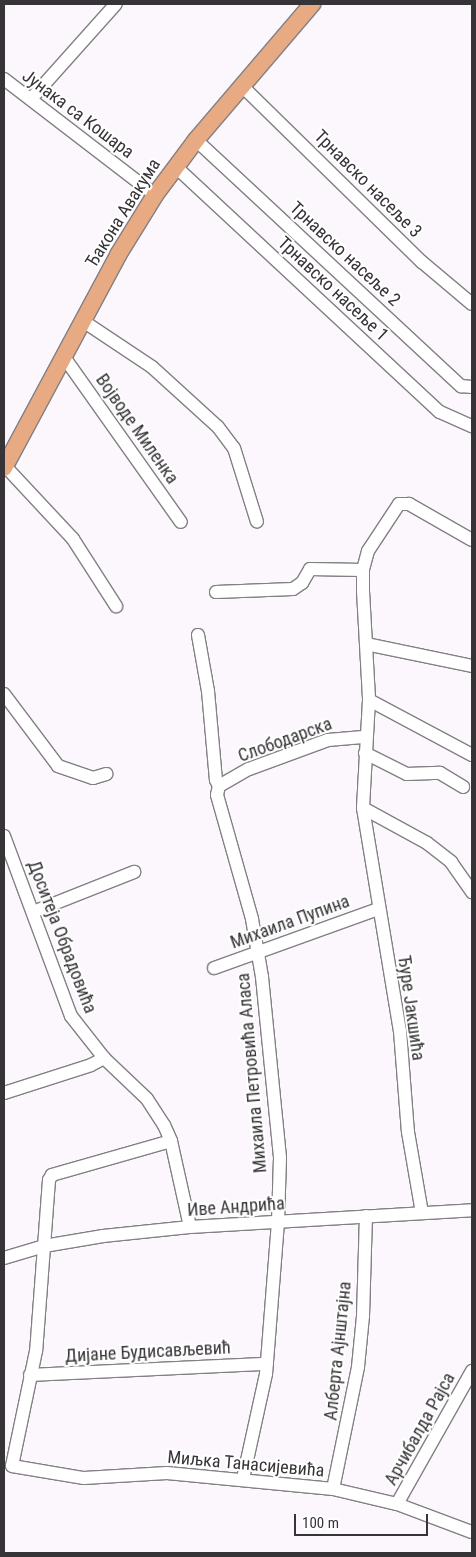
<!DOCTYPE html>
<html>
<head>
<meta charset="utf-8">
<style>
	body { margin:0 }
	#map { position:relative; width:476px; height:1557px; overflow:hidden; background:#fbf7fd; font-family:"Roboto Condensed",sans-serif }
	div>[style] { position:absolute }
	.roads { filter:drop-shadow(1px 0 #838084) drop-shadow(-1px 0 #838084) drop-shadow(0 1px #838084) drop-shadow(0 -1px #838084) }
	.minor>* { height:12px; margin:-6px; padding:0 6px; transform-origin:6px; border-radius:6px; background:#fff }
	.major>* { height:16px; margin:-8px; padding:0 8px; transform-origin:8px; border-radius:8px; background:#e7aa83 }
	span { translate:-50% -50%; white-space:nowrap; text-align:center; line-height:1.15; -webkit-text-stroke:4px #fff; paint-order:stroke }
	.street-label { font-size:18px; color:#363436 }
	.frame { position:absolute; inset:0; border:5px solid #363436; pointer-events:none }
	.scale { position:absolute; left:294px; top:1514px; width:134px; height:22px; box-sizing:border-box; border:2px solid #363436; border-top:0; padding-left:6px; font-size:15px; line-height:18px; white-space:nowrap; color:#363436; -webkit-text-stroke:4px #fff; paint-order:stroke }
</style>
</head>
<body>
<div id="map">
	<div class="roads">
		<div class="minor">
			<div style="left:4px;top:79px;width:190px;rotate:37.5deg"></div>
			<div style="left:242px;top:86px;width:252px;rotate:44.4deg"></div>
			<div style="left:422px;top:262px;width:65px;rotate:40deg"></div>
			<div style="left:31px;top:99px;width:127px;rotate:-48.2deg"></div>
			<div style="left:196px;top:140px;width:362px;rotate:42.9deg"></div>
			<div style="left:461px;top:386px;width:11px;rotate:5deg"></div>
			<div style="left:176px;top:167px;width:360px;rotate:42.9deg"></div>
			<div style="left:440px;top:412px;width:35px;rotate:24deg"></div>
			<div style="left:83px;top:321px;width:83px;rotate:33.7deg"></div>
			<div style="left:152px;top:367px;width:89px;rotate:42.3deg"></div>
			<div style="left:218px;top:427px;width:26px;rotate:53deg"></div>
			<div style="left:234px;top:448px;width:77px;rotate:72.7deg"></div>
			<div style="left:64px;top:357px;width:202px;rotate:54.7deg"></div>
			<div style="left:5px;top:466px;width:100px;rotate:47deg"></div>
			<div style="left:73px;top:539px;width:80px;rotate:57.3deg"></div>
			<div style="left:472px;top:540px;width:73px;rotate:-150.3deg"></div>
			<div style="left:409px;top:504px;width:10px;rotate:180deg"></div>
			<div style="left:399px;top:504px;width:56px;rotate:123.4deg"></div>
			<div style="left:368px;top:551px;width:20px;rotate:105deg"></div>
			<div style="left:363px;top:570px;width:21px;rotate:90deg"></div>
			<div style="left:363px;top:591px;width:109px;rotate:86.8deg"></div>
			<div style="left:369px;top:700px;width:108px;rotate:93.2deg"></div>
			<div style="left:363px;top:808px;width:73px;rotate:28.7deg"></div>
			<div style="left:427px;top:843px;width:31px;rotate:38deg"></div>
			<div style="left:451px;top:862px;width:37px;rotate:55deg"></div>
			<div style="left:216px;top:592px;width:77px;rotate:-2.2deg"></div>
			<div style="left:293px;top:589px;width:11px;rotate:-34deg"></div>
			<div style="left:302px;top:583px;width:16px;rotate:-60deg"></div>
			<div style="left:310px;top:569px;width:53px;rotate:1.1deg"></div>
			<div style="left:198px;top:635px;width:57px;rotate:79.9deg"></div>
			<div style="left:208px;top:691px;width:89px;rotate:84.9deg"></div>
			<div style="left:216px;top:780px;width:7px;rotate:63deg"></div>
			<div style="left:366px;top:644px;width:108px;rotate:11.7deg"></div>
			<div style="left:4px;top:694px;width:90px;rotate:53.1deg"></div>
			<div style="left:58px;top:766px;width:37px;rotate:19deg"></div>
			<div style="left:93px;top:778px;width:14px;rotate:-17deg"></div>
			<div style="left:369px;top:700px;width:117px;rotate:28.1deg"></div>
			<div style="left:365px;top:753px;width:47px;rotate:26.6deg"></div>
			<div style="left:407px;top:774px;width:33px;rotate:-2deg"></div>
			<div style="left:440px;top:773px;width:27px;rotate:31deg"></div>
			<div style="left:219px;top:786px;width:9px;rotate:103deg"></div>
			<div style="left:217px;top:795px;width:129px;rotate:74.2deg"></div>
			<div style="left:252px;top:919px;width:59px;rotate:80.2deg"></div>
			<div style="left:262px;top:977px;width:182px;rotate:84.3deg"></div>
			<div style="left:280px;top:1158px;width:64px;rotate:91.8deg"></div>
			<div style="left:278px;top:1222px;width:152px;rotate:94.5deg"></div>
			<div style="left:266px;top:1374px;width:107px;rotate:102.4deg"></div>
			<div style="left:219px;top:786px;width:34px;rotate:-30deg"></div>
			<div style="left:249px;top:769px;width:84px;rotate:-20.2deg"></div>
			<div style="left:328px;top:740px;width:38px;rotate:-5deg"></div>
			<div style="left:363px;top:808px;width:226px;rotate:80.6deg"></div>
			<div style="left:400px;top:1031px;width:101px;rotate:85.5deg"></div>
			<div style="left:408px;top:1132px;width:82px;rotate:80.2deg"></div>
			<div style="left:4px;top:836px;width:192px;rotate:69.6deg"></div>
			<div style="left:71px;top:1016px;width:53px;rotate:51.8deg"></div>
			<div style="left:104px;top:1058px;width:59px;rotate:43.6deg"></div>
			<div style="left:147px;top:1099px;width:31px;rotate:57deg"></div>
			<div style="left:164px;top:1125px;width:17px;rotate:66deg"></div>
			<div style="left:171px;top:1141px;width:88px;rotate:77.5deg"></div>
			<div style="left:33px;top:912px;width:109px;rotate:-21.6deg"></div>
			<div style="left:214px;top:968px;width:174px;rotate:-19.8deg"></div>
			<div style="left:4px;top:1093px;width:91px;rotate:-17.8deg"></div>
			<div style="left:91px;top:1065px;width:15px;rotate:-28deg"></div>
			<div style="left:171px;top:1141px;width:124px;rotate:164.1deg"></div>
			<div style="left:52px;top:1175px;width:6px;rotate:121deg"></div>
			<div style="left:49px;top:1180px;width:171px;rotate:94.3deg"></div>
			<div style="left:36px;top:1351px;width:117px;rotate:101.8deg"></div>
			<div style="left:12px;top:1466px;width:73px;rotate:9.5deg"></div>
			<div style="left:84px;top:1478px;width:83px;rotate:-3.4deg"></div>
			<div style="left:167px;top:1473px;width:167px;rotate:5.5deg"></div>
			<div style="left:333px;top:1489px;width:66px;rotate:13.2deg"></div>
			<div style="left:397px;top:1504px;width:80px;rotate:20.5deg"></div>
			<div style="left:4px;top:1258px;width:42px;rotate:-16.7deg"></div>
			<div style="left:44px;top:1246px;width:60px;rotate:-9.6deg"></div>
			<div style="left:103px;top:1236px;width:87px;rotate:-5.9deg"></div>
			<div style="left:190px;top:1227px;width:283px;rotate:-3.4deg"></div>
			<div style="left:30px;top:1375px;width:237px;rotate:-2.7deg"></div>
			<div style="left:333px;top:1489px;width:125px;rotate:-78.4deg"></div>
			<div style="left:358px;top:1367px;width:51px;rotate:-84.4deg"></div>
			<div style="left:363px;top:1316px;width:100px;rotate:-88.3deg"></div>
			<div style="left:397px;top:1504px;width:153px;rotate:-60.6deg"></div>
		</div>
		<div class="major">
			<div style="left:4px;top:468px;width:242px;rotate:-61.8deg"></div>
			<div style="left:118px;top:255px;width:70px;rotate:-58.3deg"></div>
			<div style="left:155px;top:195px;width:69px;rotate:-53.3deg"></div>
			<div style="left:196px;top:140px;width:179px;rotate:-49.5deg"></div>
		</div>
	</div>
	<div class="street-label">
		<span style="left:78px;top:114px;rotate:37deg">Јунака са Кошара</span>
		<span style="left:368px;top:184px;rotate:45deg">Трнавско насеље 3</span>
		<span style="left:123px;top:213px;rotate:-58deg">Ђакона Авакума</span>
		<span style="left:345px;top:254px;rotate:43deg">Трнавско насеље 2</span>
		<span style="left:333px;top:289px;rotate:43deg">Трнавско насеље 1</span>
		<span style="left:137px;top:429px;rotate:55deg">Војводе Миленка</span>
		<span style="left:285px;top:740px;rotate:-20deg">Слободарска</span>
		<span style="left:290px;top:922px;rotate:-20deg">Михаила Пупина</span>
		<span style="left:62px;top:937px;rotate:69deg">Доситеја Обрадовића</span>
		<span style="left:411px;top:1008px;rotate:82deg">Ђуре Јакшића</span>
		<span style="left:252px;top:1073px;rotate:-95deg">Михаила Петровића Аласа</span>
		<span style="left:236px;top:1207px;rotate:-4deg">Иве Андрића</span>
		<span style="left:338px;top:1351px;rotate:-84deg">Алберта Ајнштајна</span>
		<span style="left:148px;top:1352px;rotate:-3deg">Дијане Будисављевић</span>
		<span style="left:420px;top:1429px;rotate:-61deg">Арчибалда Рајса</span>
		<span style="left:246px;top:1464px;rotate:5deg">Миљка Танасијевића</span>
	</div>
	<div class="frame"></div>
	<div class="scale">100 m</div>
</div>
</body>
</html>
